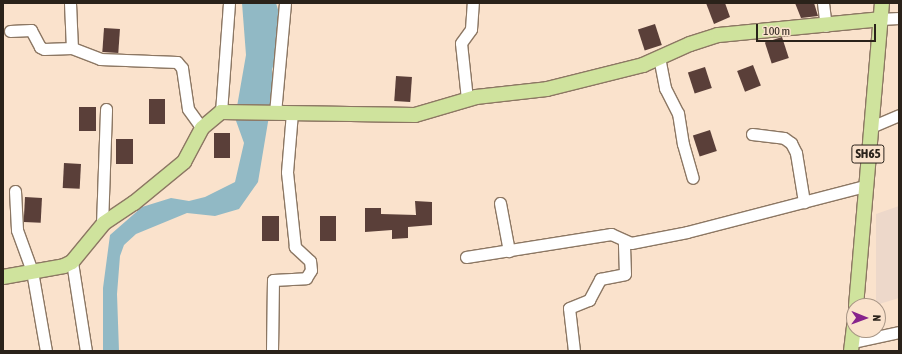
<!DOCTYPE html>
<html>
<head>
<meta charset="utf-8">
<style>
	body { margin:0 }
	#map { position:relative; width:902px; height:354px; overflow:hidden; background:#fae2cc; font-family:"Asap Condensed",sans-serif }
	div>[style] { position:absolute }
	.commercial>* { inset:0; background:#edd8ca }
	.water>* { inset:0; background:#91b9c5 }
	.building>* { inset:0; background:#5a3f39; transform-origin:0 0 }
	.roads { filter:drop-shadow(1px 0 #8c7763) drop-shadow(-1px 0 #8c7763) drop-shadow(0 1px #8c7763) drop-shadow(0 -1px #8c7763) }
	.minor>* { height:11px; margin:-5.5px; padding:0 5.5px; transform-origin:5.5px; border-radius:5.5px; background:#fff }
	.major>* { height:14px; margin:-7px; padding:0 7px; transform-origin:7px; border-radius:7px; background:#cfe39d }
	span { translate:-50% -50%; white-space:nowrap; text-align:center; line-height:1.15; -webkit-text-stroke:4px #fae2cc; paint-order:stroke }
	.shield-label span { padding:1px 3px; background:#fae2cc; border:1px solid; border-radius:3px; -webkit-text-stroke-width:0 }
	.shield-label { font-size:13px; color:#2a221a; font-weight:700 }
	.frame { position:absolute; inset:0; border:4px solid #2a221a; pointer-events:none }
	.north { position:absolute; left:846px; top:298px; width:40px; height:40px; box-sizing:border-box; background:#fae2cc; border:1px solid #a79585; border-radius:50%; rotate:91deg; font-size:11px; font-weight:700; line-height:16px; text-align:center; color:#2a221a }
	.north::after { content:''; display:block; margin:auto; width:14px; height:18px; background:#87238c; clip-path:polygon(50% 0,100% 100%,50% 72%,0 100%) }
	.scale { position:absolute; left:756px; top:24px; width:120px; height:18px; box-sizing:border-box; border:2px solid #2a221a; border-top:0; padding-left:5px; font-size:12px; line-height:14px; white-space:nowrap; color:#2a221a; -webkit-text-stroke:3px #fae2cc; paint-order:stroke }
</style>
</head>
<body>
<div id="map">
	<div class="commercial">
		<div style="clip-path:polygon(899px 206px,899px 298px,876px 305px,876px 214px)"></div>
	</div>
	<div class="water">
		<div style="clip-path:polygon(242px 3px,276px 3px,279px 13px,281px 38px,272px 70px,272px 98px,258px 182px,239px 209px,215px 216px,187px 213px,136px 234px,124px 245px,120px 256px,117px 294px,119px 351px,103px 351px,103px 288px,110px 235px,142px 207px,171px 198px,189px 201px,205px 197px,235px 182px,244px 143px,235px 118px,246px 55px)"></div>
	</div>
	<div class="building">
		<div style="clip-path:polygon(706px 3px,725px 3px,730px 17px,714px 24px)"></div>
		<div style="clip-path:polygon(795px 3px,814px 3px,818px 16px,801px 18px)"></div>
		<div style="left:655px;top:24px;width:22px;height:18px;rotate:72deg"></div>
		<div style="left:104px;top:28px;width:16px;height:24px;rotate:4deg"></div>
		<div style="left:782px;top:37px;width:22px;height:18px;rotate:72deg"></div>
		<div style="left:753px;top:65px;width:22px;height:17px;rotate:69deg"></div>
		<div style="left:705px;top:67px;width:22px;height:18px;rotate:72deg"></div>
		<div style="left:396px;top:76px;width:16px;height:25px;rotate:4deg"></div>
		<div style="left:149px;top:99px;width:16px;height:25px"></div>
		<div style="left:79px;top:107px;width:17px;height:24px"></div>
		<div style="left:710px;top:130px;width:22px;height:18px;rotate:72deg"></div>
		<div style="left:214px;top:133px;width:16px;height:25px"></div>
		<div style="left:116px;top:139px;width:17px;height:25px"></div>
		<div style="left:64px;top:163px;width:17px;height:25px;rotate:3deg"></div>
		<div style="left:25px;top:197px;width:17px;height:25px;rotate:3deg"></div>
		<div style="clip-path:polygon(415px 201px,432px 202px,432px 225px,408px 227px,408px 238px,392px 239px,392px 230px,365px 232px,365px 208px,381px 208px,381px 214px,416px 215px)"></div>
		<div style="left:262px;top:216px;width:17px;height:25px"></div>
		<div style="left:320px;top:216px;width:16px;height:25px"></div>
	</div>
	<div class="roads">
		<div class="minor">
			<div style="left:70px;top:3px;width:45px;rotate:87.5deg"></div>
			<div style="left:823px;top:3px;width:23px;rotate:83deg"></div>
			<div style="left:880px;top:19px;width:19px;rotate:-3deg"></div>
			<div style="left:10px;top:31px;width:21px;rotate:-3deg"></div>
			<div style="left:31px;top:30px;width:19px;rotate:62deg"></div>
			<div style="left:40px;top:47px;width:4px;rotate:27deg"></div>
			<div style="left:44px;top:49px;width:28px;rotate:-2deg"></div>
			<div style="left:72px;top:48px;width:30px;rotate:21deg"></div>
			<div style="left:100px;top:59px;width:77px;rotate:2.2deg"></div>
			<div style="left:177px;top:62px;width:8px;rotate:50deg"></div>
			<div style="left:182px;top:68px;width:41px;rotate:81.7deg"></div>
			<div style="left:188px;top:109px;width:24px;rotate:54deg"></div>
			<div style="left:659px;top:57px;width:32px;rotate:79deg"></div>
			<div style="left:665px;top:88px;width:28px;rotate:63deg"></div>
			<div style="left:678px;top:113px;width:31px;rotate:81deg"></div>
			<div style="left:683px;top:144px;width:35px;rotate:74deg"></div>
			<div style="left:467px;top:99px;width:56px;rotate:-96.1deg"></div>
			<div style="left:461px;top:43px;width:17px;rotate:-54deg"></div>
			<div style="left:471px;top:29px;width:26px;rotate:-86deg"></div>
			<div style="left:221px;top:112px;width:109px;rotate:-85.8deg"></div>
			<div style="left:275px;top:113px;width:110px;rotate:-84.8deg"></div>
			<div style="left:871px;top:127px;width:30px;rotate:-23deg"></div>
			<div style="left:752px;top:134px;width:32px;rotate:7deg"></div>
			<div style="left:784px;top:138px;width:9px;rotate:36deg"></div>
			<div style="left:791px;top:143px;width:11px;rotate:63deg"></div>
			<div style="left:796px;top:153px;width:50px;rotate:80.7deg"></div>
			<div style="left:15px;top:191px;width:39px;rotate:87deg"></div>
			<div style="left:17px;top:230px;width:44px;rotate:69.9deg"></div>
			<div style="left:32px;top:271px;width:81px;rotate:80.1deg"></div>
			<div style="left:500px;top:203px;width:49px;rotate:79.4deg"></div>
			<div style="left:102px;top:225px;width:116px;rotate:-88deg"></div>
			<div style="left:466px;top:257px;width:147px;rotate:-9deg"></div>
			<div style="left:611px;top:234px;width:22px;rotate:24deg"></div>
			<div style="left:631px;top:243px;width:57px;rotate:-11.1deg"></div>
			<div style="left:687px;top:232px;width:184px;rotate:-14.5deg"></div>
			<div style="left:72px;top:262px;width:90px;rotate:81.1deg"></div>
			<div style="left:853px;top:342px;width:47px;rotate:-12.3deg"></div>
			<div style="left:272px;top:351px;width:71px;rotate:-89.2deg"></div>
			<div style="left:273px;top:280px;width:33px;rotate:-3deg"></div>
			<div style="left:306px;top:278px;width:9px;rotate:-58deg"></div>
			<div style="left:311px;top:270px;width:9px;rotate:-96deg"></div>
			<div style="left:310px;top:261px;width:21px;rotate:-137deg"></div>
			<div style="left:295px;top:247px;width:75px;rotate:-96.1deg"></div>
			<div style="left:287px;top:172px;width:59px;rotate:-85.2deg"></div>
			<div style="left:574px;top:351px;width:43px;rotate:-96.6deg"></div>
			<div style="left:569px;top:308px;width:22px;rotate:-22deg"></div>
			<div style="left:589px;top:300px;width:24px;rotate:-62deg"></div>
			<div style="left:600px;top:279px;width:25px;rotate:-11deg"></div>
			<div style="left:625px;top:274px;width:32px;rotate:-92deg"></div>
		</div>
		<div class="major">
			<div style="left:3px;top:277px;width:62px;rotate:-10.2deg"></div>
			<div style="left:64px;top:266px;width:9px;rotate:-27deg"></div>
			<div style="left:72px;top:262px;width:50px;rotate:-50.6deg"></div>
			<div style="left:104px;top:223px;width:36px;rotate:-34deg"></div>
			<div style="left:134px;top:203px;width:65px;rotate:-39.4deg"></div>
			<div style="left:184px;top:162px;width:38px;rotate:-62deg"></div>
			<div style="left:202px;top:128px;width:25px;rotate:-40deg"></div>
			<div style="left:221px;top:112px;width:194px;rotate:0.9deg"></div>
			<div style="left:415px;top:115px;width:64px;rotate:-16.4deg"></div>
			<div style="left:476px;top:97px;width:71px;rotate:-6.4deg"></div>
			<div style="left:547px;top:89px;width:99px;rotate:-14deg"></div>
			<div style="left:643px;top:65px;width:51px;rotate:-24.1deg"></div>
			<div style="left:690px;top:44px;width:29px;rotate:-18deg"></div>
			<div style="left:718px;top:35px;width:163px;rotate:-5.6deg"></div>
			<div style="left:856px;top:306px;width:304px;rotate:-85.1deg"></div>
			<div style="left:851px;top:351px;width:26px;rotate:-83deg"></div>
		</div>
	</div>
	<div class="shield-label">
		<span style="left:868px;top:154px">SH65</span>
	</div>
	<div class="frame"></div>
	<div class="north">N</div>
	<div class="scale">100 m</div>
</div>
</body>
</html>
